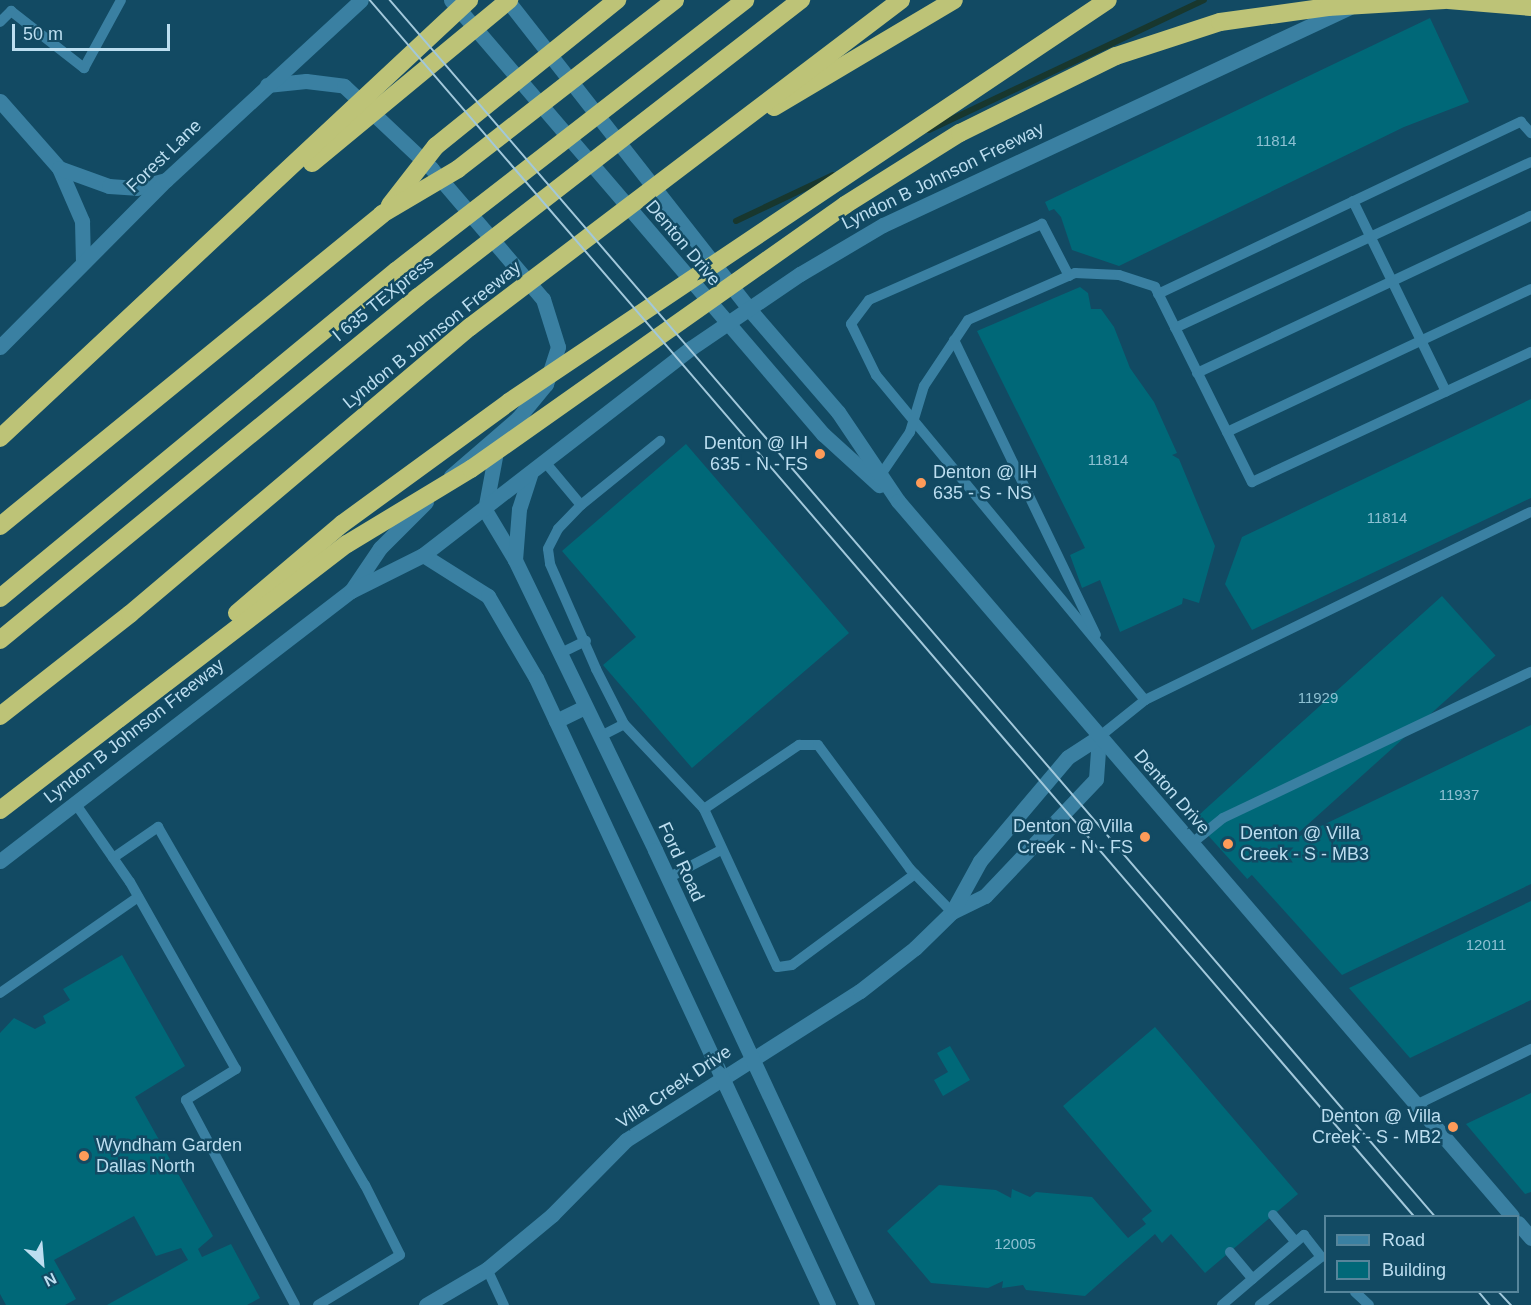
<!DOCTYPE html>
<html>
<head>
<meta charset="utf-8">
<style>
	body { margin:0 }
	#map { position:relative; width:1531px; height:1305px; overflow:hidden; background:#124a63; font-family:Helvetica,sans-serif }
	div>[style] { position:absolute }
	.stream>* { height:6px; margin:-3px; padding:0 3px; transform-origin:3px; border-radius:3px; background:#18372e }
	.building>* { inset:0; background:#006878; transform-origin:0 0 }
	.service>* { height:10px; margin:-5px; padding:0 5px; transform-origin:5px; border-radius:5px; background:#3a80a2 }
	.minor>* { height:15px; margin:-7.5px; padding:0 7.5px; transform-origin:7.5px; border-radius:7.5px; background:#3a80a2 }
	.tertiary>* { height:15px; margin:-7.5px; padding:0 7.5px; transform-origin:7.5px; border-radius:7.5px; background:#3a80a2 }
	.secondary>* { height:15px; margin:-7.5px; padding:0 7.5px; transform-origin:7.5px; border-radius:7.5px; background:#3a80a2 }
	.motorway>* { height:18px; margin:-9px; padding:0 9px; transform-origin:9px; border-radius:9px; background:#bdc377 }
	.tram>* { height:1.5px; margin:-0.75px; padding:0 0.75px; transform-origin:0.75px; border-radius:0.75px; background:#a2c8db }
	.dots>* { width:16px; height:16px; translate:-50% -50%; box-sizing:border-box; border:3px solid #124a63; border-radius:50% }
	span { translate:-50% -50%; white-space:nowrap; text-align:center; line-height:1.15; -webkit-text-stroke:5px #124a63; paint-order:stroke }
	.number-label { font-size:15px; color:#8dc0d2 }
	.number-label span { -webkit-text-stroke-width:0 }
	.street-label { font-size:18px; color:#bcdef0 }
	.poi-label { font-size:18px; color:#bcdef0 }
	.right { translate:-100% -50%; text-align:right }
	.left { translate:0 -50%; text-align:left }
	.legend { position:absolute; left:1324px; top:1215px; width:195px; height:78px; box-sizing:border-box; background:#124a63; border:2px solid #56859b; margin:0; padding:8px 10px; list-style:none; font-size:18px; color:#bcdef0 }
	.legend li { display:flex; align-items:center; gap:12px; height:30px }
	.legend b { width:30px; border:2px solid #56859b }
	.north { position:absolute; left:12px; top:1233px; width:60px; height:60px; -webkit-text-stroke:4px #124a63; paint-order:stroke; rotate:154deg; font-size:16px; font-weight:700; line-height:24px; text-align:center; color:#bcdef0 }
	.north::after { content:''; display:block; margin:auto; width:21px; height:27px; background:#bcdef0; clip-path:polygon(50% 0,100% 100%,50% 72%,0 100%) }
	.scale { position:absolute; left:12px; top:24px; width:158px; height:27px; box-sizing:border-box; border:3px solid #bcdef0; border-top:0; padding-left:8px; font-size:18px; line-height:21px; white-space:nowrap; color:#bcdef0; -webkit-text-stroke:4px #124a63; paint-order:stroke }
</style>
</head>
<body>
<div id="map">
	<div class="stream">
		<div style="left:929px;top:130px;width:304px;rotate:-25.3deg"></div>
		<div style="left:736px;top:221px;width:107px;rotate:-25.4deg"></div>
	</div>
	<div class="building">
		<div style="clip-path:polygon(1430px 18px,1469px 102px,1404px 127px,1119px 266px,1072px 250px,1061px 217px,1054px 209px,1049px 211px,1045px 202px)"></div>
		<div style="clip-path:polygon(1080px 287px,1088px 293px,1091px 309px,1101px 309px,1114px 327px,1130px 368px,1154px 402px,1177px 453px,1172px 455px,1179px 459px,1215px 546px,1199px 603px,1183px 598px,1182px 604px,1120px 632px,1100px 580px,1082px 588px,1070px 555px,1085px 548px,977px 331px)"></div>
		<div style="clip-path:polygon(1531px 399px,1531px 498px,1252px 630px,1225px 584px,1242px 537px)"></div>
		<div style="clip-path:polygon(686px 444px,849px 633px,692px 768px,603px 665px,636px 637px,562px 551px)"></div>
		<div style="left:1442px;top:596px;width:80px;height:334px;rotate:48deg"></div>
		<div style="clip-path:polygon(1531px 725px,1531px 884px,1342px 975px,1242px 864px)"></div>
		<div style="clip-path:polygon(1531px 901px,1531px 1000px,1410px 1058px,1349px 988px)"></div>
		<div style="clip-path:polygon(122px 955px,185px 1066px,135px 1097px,213px 1236px,198px 1249px,202px 1257px,231px 1244px,260px 1298px,247px 1305px,107px 1305px,188px 1260px,181px 1248px,156px 1256px,134px 1216px,54px 1260px,76px 1299px,65px 1305px,6px 1305px,0 1294px,0 1033px,14px 1018px,35px 1029px,46px 1023px,43px 1016px,70px 1000px,63px 989px)"></div>
		<div style="clip-path:polygon(1155px 1027px,1298px 1194px,1205px 1273px,1171px 1234px,1162px 1243px,1155px 1234px,1085px 1296px,1026px 1290px,1023px 1285px,1002px 1288px,1003px 1281px,988px 1288px,931px 1283px,887px 1231px,939px 1185px,996px 1190px,1011px 1198px,1012px 1189px,1030px 1197px,1036px 1192px,1092px 1197px,1128px 1238px,1146px 1224px,1142px 1219px,1152px 1211px,1063px 1106px)"></div>
		<div style="clip-path:polygon(950px 1046px,970px 1080px,943px 1096px,934px 1080px,948px 1072px,937px 1053px)"></div>
		<div style="clip-path:polygon(1531px 1093px,1531px 1192px,1525px 1194px,1466px 1124px)"></div>
	</div>
	<div class="service">
		<div style="left:0;top:22px;width:16px;rotate:-45deg"></div>
		<div style="left:11px;top:11px;width:93px;rotate:38deg"></div>
		<div style="left:84px;top:68px;width:77px;rotate:-61.4deg"></div>
		<div style="left:1353px;top:201px;width:212px;rotate:64deg"></div>
		<div style="left:1069px;top:276px;width:59px;rotate:-117.4deg"></div>
		<div style="left:1042px;top:224px;width:189px;rotate:156.3deg"></div>
		<div style="left:869px;top:300px;width:30px;rotate:127deg"></div>
		<div style="left:851px;top:324px;width:57px;rotate:63.9deg"></div>
		<div style="left:876px;top:375px;width:422px;rotate:50.4deg"></div>
		<div style="left:1158px;top:294px;width:402px;rotate:-25.4deg"></div>
		<div style="left:1521px;top:122px;width:15px;rotate:48deg"></div>
		<div style="left:1175px;top:328px;width:393px;rotate:-25deg"></div>
		<div style="left:954px;top:340px;width:327px;rotate:64.3deg"></div>
		<div style="left:1197px;top:373px;width:369px;rotate:-25.2deg"></div>
		<div style="left:1227px;top:432px;width:336px;rotate:-25.2deg"></div>
		<div style="left:545px;top:462px;width:56px;rotate:50.1deg"></div>
		<div style="left:581px;top:505px;width:33px;rotate:134deg"></div>
		<div style="left:558px;top:529px;width:22px;rotate:117deg"></div>
		<div style="left:548px;top:549px;width:15px;rotate:82deg"></div>
		<div style="left:550px;top:564px;width:115px;rotate:66.3deg"></div>
		<div style="left:596px;top:669px;width:62px;rotate:63deg"></div>
		<div style="left:624px;top:724px;width:117px;rotate:46.7deg"></div>
		<div style="left:880px;top:476px;width:53px;rotate:-55.7deg"></div>
		<div style="left:910px;top:432px;width:48px;rotate:-73.1deg"></div>
		<div style="left:924px;top:386px;width:79px;rotate:-56.3deg"></div>
		<div style="left:968px;top:320px;width:117px;rotate:-23.7deg"></div>
		<div style="left:1075px;top:273px;width:44px;rotate:2.6deg"></div>
		<div style="left:1119px;top:275px;width:38px;rotate:18deg"></div>
		<div style="left:1155px;top:287px;width:218px;rotate:63.6deg"></div>
		<div style="left:1252px;top:482px;width:308px;rotate:-25deg"></div>
		<div style="left:581px;top:505px;width:102px;rotate:-39deg"></div>
		<div style="left:559px;top:654px;width:30px;rotate:-26deg"></div>
		<div style="left:599px;top:737px;width:28px;rotate:-27deg"></div>
		<div style="left:1099px;top:737px;width:59px;rotate:-38.8deg"></div>
		<div style="left:1145px;top:700px;width:429px;rotate:-26deg"></div>
		<div style="left:75px;top:803px;width:96px;rotate:55.2deg"></div>
		<div style="left:130px;top:882px;width:215px;rotate:60.5deg"></div>
		<div style="left:236px;top:1069px;width:59px;rotate:148.2deg"></div>
		<div style="left:186px;top:1100px;width:232px;rotate:62deg"></div>
		<div style="left:1191px;top:844px;width:41px;rotate:-39.1deg"></div>
		<div style="left:1223px;top:818px;width:341px;rotate:-25.4deg"></div>
		<div style="left:113px;top:858px;width:55px;rotate:-34.6deg"></div>
		<div style="left:158px;top:827px;width:414px;rotate:60deg"></div>
		<div style="left:365px;top:1185px;width:78px;rotate:63.4deg"></div>
		<div style="left:400px;top:1255px;width:96px;rotate:148.6deg"></div>
		<div style="left:915px;top:874px;width:153px;rotate:143.5deg"></div>
		<div style="left:792px;top:965px;width:15px;rotate:172deg"></div>
		<div style="left:777px;top:967px;width:174px;rotate:-114.8deg"></div>
		<div style="left:704px;top:809px;width:115px;rotate:-34deg"></div>
		<div style="left:799px;top:745px;width:19px"></div>
		<div style="left:818px;top:745px;width:154px;rotate:53.4deg"></div>
		<div style="left:910px;top:869px;width:60px;rotate:45.7deg"></div>
		<div style="left:668px;top:878px;width:58px;rotate:-27.9deg"></div>
		<div style="left:0;top:993px;width:168px;rotate:-34.8deg"></div>
		<div style="left:1416px;top:1105px;width:128px;rotate:-26deg"></div>
		<div style="left:1273px;top:1215px;width:35px;rotate:50deg"></div>
		<div style="left:1230px;top:1252px;width:35px;rotate:50deg"></div>
		<div style="left:487px;top:1269px;width:40px;rotate:65deg"></div>
		<div style="left:1355px;top:1292px;width:19px;rotate:43deg"></div>
		<div style="left:1222px;top:1305px;width:108px;rotate:-40.5deg"></div>
		<div style="left:1304px;top:1235px;width:28px;rotate:52deg"></div>
		<div style="left:1321px;top:1257px;width:78px;rotate:141.8deg"></div>
	</div>
	<div class="minor">
		<div style="left:0;top:101px;width:89px;rotate:48.6deg"></div>
		<div style="left:59px;top:168px;width:58px;rotate:66.5deg"></div>
		<div style="left:82px;top:221px;width:40px;rotate:88.6deg"></div>
		<div style="left:59px;top:168px;width:53px;rotate:19.8deg"></div>
		<div style="left:109px;top:186px;width:27px;rotate:4deg"></div>
		<div style="left:136px;top:188px;width:31px;rotate:-15deg"></div>
		<div style="left:556px;top:721px;width:32px;rotate:-26deg"></div>
		<div style="left:952px;top:912px;width:37px;rotate:-26deg"></div>
		<div style="left:985px;top:896px;width:161px;rotate:-46.5deg"></div>
		<div style="left:1096px;top:779px;width:42px;rotate:-85.9deg"></div>
		<div style="left:426px;top:1305px;width:71px;rotate:-30.5deg"></div>
		<div style="left:487px;top:1269px;width:85px;rotate:-39.7deg"></div>
		<div style="left:552px;top:1215px;width:105px;rotate:-45.4deg"></div>
		<div style="left:626px;top:1140px;width:277px;rotate:-32.5deg"></div>
		<div style="left:860px;top:991px;width:70px;rotate:-38deg"></div>
		<div style="left:915px;top:948px;width:52px;rotate:-44.2deg"></div>
		<div style="left:952px;top:912px;width:58px;rotate:-61.2deg"></div>
		<div style="left:980px;top:861px;width:136px;rotate:-49.8deg"></div>
		<div style="left:1068px;top:757px;width:37px;rotate:-33deg"></div>
	</div>
	<div class="tertiary">
		<div style="left:451px;top:0;width:572px;rotate:49.4deg"></div>
		<div style="left:823px;top:434px;width:76px;rotate:42.3deg"></div>
		<div style="left:507px;top:0;width:392px;rotate:51.9deg"></div>
		<div style="left:749px;top:309px;width:136px;rotate:49.2deg"></div>
		<div style="left:838px;top:412px;width:107px;rotate:56deg"></div>
		<div style="left:898px;top:501px;width:942px;rotate:49.35deg"></div>
		<div style="left:497px;top:446px;width:65px;rotate:100.6deg"></div>
		<div style="left:485px;top:510px;width:58px;rotate:59deg"></div>
		<div style="left:515px;top:560px;width:322px;rotate:64.2deg"></div>
		<div style="left:655px;top:850px;width:502px;rotate:65.02deg"></div>
		<div style="left:423px;top:555px;width:77px;rotate:32.2deg"></div>
		<div style="left:488px;top:596px;width:95px;rotate:59.7deg"></div>
		<div style="left:536px;top:678px;width:692px;rotate:65.03deg"></div>
		<div style="left:1518px;top:1223px;width:20px;rotate:49deg"></div>
	</div>
	<div class="secondary">
		<div style="left:267px;top:85px;width:39px;rotate:-6deg"></div>
		<div style="left:306px;top:81px;width:38px;rotate:7deg"></div>
		<div style="left:344px;top:86px;width:120px;rotate:43.3deg"></div>
		<div style="left:431px;top:168px;width:172px;rotate:49.5deg"></div>
		<div style="left:543px;top:299px;width:50px;rotate:72.6deg"></div>
		<div style="left:558px;top:347px;width:39px;rotate:108deg"></div>
		<div style="left:546px;top:384px;width:44px;rotate:129.5deg"></div>
		<div style="left:518px;top:418px;width:89px;rotate:139.1deg"></div>
		<div style="left:0;top:347px;width:235px;rotate:-45.2deg"></div>
		<div style="left:166px;top:180px;width:265px;rotate:-42.7deg"></div>
		<div style="left:515px;top:560px;width:51px;rotate:-85.5deg"></div>
		<div style="left:519px;top:509px;width:36px;rotate:-72deg"></div>
		<div style="left:351px;top:591px;width:52px;rotate:-56deg"></div>
		<div style="left:380px;top:548px;width:65px;rotate:-45deg"></div>
		<div style="left:0;top:861px;width:443px;rotate:-37.6deg"></div>
		<div style="left:351px;top:591px;width:80px;rotate:-26.6deg"></div>
		<div style="left:423px;top:555px;width:339px;rotate:-37.7deg"></div>
		<div style="left:691px;top:348px;width:132px;rotate:-34.2deg"></div>
		<div style="left:800px;top:274px;width:96px;rotate:-30.6deg"></div>
		<div style="left:883px;top:225px;width:515px;rotate:-25.02deg"></div>
	</div>
	<div class="motorway">
		<div style="left:1448px;top:0;width:83px;rotate:4.8deg"></div>
		<div style="left:774px;top:107px;width:209px;rotate:-30.7deg"></div>
		<div style="left:312px;top:163px;width:256px;rotate:-39.6deg"></div>
		<div style="left:390px;top:205px;width:75px;rotate:-52.1deg"></div>
		<div style="left:436px;top:146px;width:233px;rotate:-38.9deg"></div>
		<div style="left:0;top:438px;width:642px;rotate:-43.04deg"></div>
		<div style="left:0;top:526px;width:493px;rotate:-39.2deg"></div>
		<div style="left:382px;top:214px;width:88px;rotate:-30.6deg"></div>
		<div style="left:458px;top:169px;width:275px;rotate:-37.9deg"></div>
		<div style="left:0;top:598px;width:514px;rotate:-39.55deg"></div>
		<div style="left:396px;top:271px;width:442px;rotate:-37.8deg"></div>
		<div style="left:237px;top:613px;width:138px;rotate:-40.3deg"></div>
		<div style="left:342px;top:524px;width:207px;rotate:-36.1deg"></div>
		<div style="left:509px;top:402px;width:721px;rotate:-33.87deg"></div>
		<div style="left:0;top:640px;width:541px;rotate:-39.37deg"></div>
		<div style="left:418px;top:297px;width:485px;rotate:-37.8deg"></div>
		<div style="left:0;top:716px;width:165px;rotate:-38.1deg"></div>
		<div style="left:130px;top:614px;width:445px;rotate:-40.2deg"></div>
		<div style="left:470px;top:327px;width:541px;rotate:-37.19deg"></div>
		<div style="left:0;top:810px;width:437px;rotate:-37.5deg"></div>
		<div style="left:347px;top:544px;width:145px;rotate:-31.2deg"></div>
		<div style="left:471px;top:469px;width:458px;rotate:-35.2deg"></div>
		<div style="left:845px;top:205px;width:136px;rotate:-32.1deg"></div>
		<div style="left:960px;top:133px;width:174px;rotate:-26.3deg"></div>
		<div style="left:1116px;top:56px;width:109px;rotate:-18.1deg"></div>
		<div style="left:1220px;top:22px;width:109px;rotate:-7.9deg"></div>
		<div style="left:1328px;top:7px;width:117px;rotate:-3.4deg"></div>
	</div>
	<div class="tram">
		<div style="left:370px;top:0;width:1603px;rotate:49.35deg"></div>
		<div style="left:390px;top:0;width:1603px;rotate:49.33deg"></div>
		<div style="left:1479px;top:1292px;width:17px;rotate:50deg"></div>
		<div style="left:1499px;top:1292px;width:18px;rotate:47deg"></div>
	</div>
	<div class="dots">
		<div style="left:820px;top:454px;background:#fe9b59"></div>
		<div style="left:921px;top:483px;background:#fe9b59"></div>
		<div style="left:1145px;top:837px;background:#fe9b59"></div>
		<div style="left:1228px;top:844px;background:#fe9b59"></div>
		<div style="left:1453px;top:1127px;background:#fe9b59"></div>
		<div style="left:84px;top:1156px;background:#fe9b59"></div>
	</div>
	<div class="number-label">
		<span style="left:1276px;top:141px">11814</span>
		<span style="left:1108px;top:460px">11814</span>
		<span style="left:1387px;top:518px">11814</span>
		<span style="left:1318px;top:698px">11929</span>
		<span style="left:1459px;top:795px">11937</span>
		<span style="left:1486px;top:945px">12011</span>
		<span style="left:1015px;top:1244px">12005</span>
	</div>
	<div class="street-label">
		<span style="left:164px;top:156px;rotate:-44deg">Forest Lane</span>
		<span style="left:943px;top:176px;rotate:-26deg">Lyndon B Johnson Freeway</span>
		<span style="left:683px;top:243px;rotate:50deg">Denton Drive</span>
		<span style="left:383px;top:299px;rotate:-39deg">I 635 TEXpress</span>
		<span style="left:432px;top:335px;rotate:-39deg">Lyndon B Johnson Freeway</span>
		<span style="left:134px;top:731px;rotate:-38deg">Lyndon B Johnson Freeway</span>
		<span style="left:1172px;top:792px;rotate:49deg">Denton Drive</span>
		<span style="left:681px;top:862px;rotate:65deg">Ford Road</span>
		<span style="left:674px;top:1087px;rotate:-34deg">Villa Creek Drive</span>
	</div>
	<div class="poi-label">
		<span class="right" style="left:808px;top:454px">Denton @ IH<br>635 - N - FS</span>
		<span class="left" style="left:933px;top:483px">Denton @ IH<br>635 - S - NS</span>
		<span class="right" style="left:1133px;top:837px">Denton @ Villa<br>Creek - N - FS</span>
		<span class="left" style="left:1240px;top:844px">Denton @ Villa<br>Creek - S - MB3</span>
		<span class="right" style="left:1441px;top:1127px">Denton @ Villa<br>Creek - S - MB2</span>
		<span class="left" style="left:96px;top:1156px">Wyndham Garden<br>Dallas North</span>
	</div>
	<ul class="legend">
	<li><b style="height:8px;background:#3a80a2"></b>Road</li>
	<li><b style="height:16px;background:#006878"></b>Building</li>
	</ul>
	<div class="north">N</div>
	<div class="scale">50 m</div>
</div>
</body>
</html>
